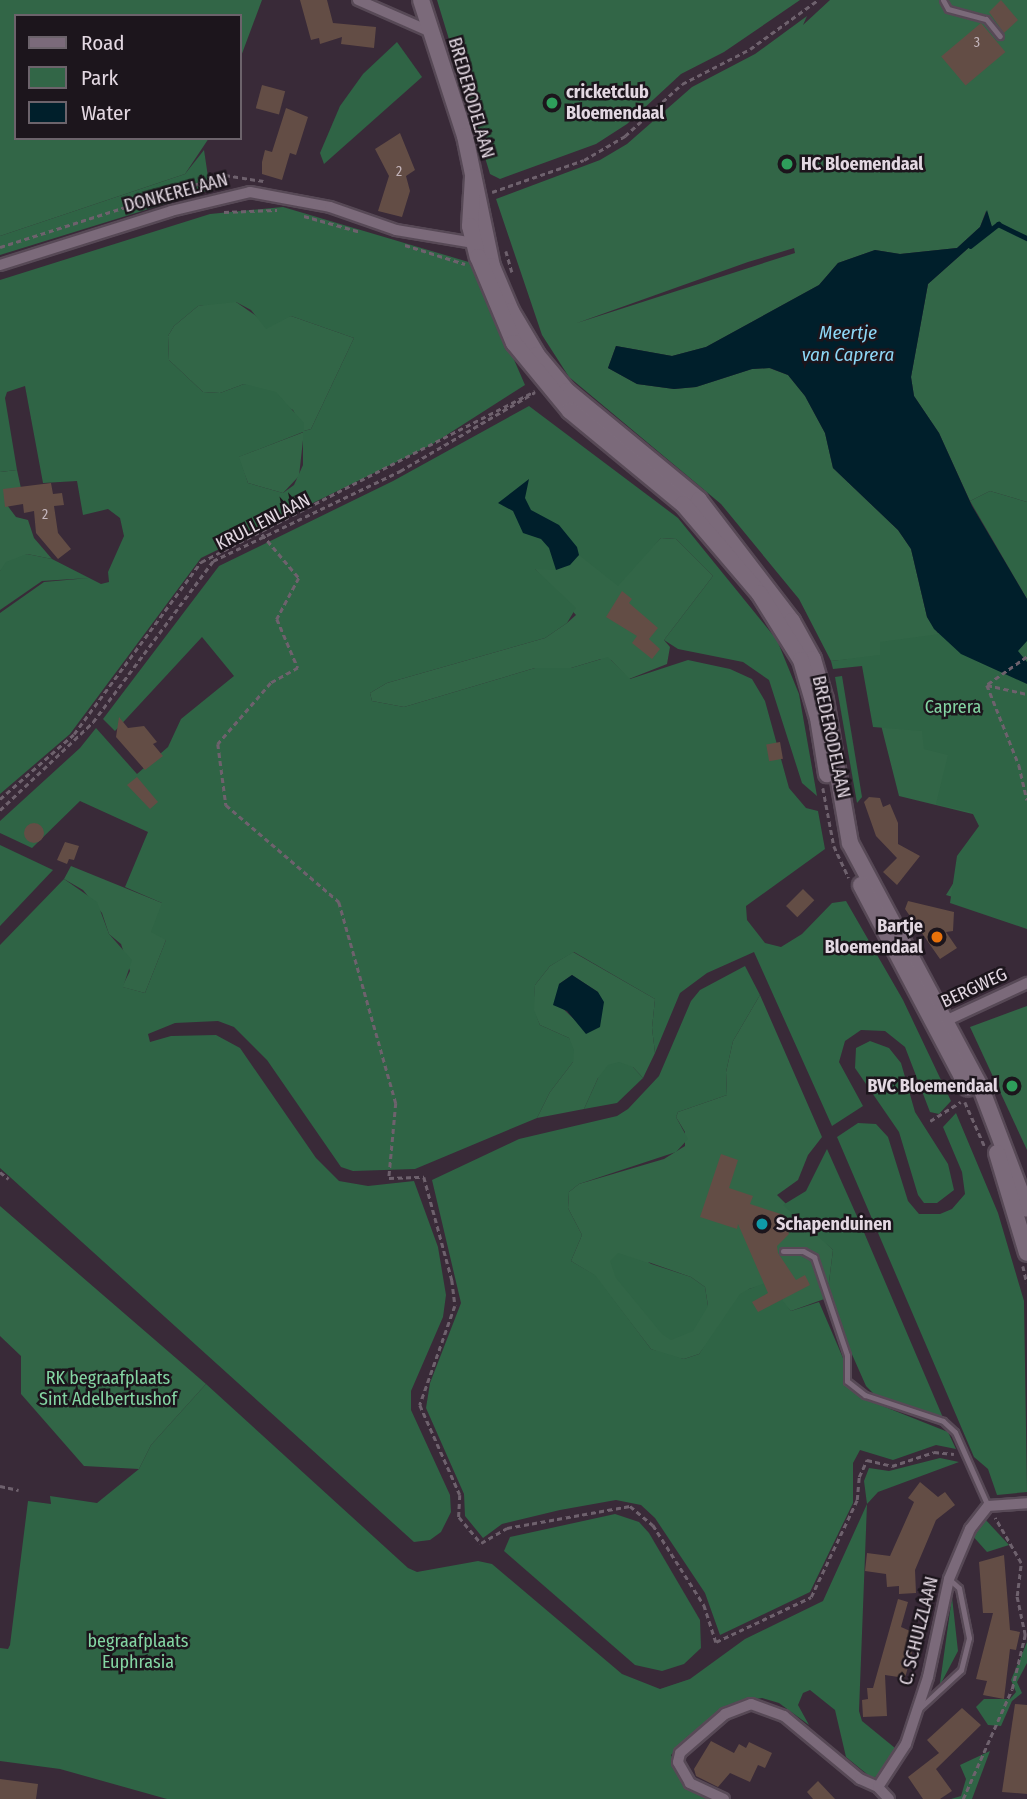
<!DOCTYPE html>
<html>
<head>
<meta charset="utf-8">
<style>
	body { margin:0 }
	#map { position:relative; width:1027px; height:1799px; overflow:hidden; background:#392a38; font-family:"Fira Sans Condensed",sans-serif }
	div>[style] { position:absolute }
	.green>* { inset:0; background:#326647 }
	.forest>* { inset:0; background:#2f6445 }
	.water>* { inset:0; background:#001f2b }
	.stream>* { height:4.5px; margin:-2.25px; padding:0 2.25px; transform-origin:2.25px; border-radius:2.25px; background:#001f2b }
	.building>* { inset:0; background:#634d45; transform-origin:0 0 }
	.round { border-radius:50% }
	.path>* { height:2.5px; margin-top:-1.25px; transform-origin:0; background:repeating-linear-gradient(90deg,#6e616d 0 5px,transparent 0 8.5px) }
	.roads { filter:drop-shadow(2px 0 #574956) drop-shadow(-2px 0 #574956) drop-shadow(0 2px #574956) drop-shadow(0 -2px #574956) }
	.lane>* { height:5px; margin:-2.5px; padding:0 2.5px; transform-origin:2.5px; border-radius:2.5px; background:#7b6a7a }
	.street>* { height:10px; margin:-5px; padding:0 5px; transform-origin:5px; border-radius:5px; background:#7b6a7a }
	.secondary>* { height:16px; margin:-8px; padding:0 8px; transform-origin:8px; border-radius:8px; background:#7b6a7a }
	.dots>* { width:19px; height:19px; translate:-50% -50%; box-sizing:border-box; border:4px solid #1c151c; border-radius:50% }
	span { translate:-50% -50%; white-space:nowrap; text-align:center; line-height:1.15; -webkit-text-stroke:5px #1c151c; paint-order:stroke }
	.number-label { font-size:14px; color:#c3b5bb }
	.number-label span { -webkit-text-stroke-width:0 }
	.poi-label { font-size:18px; color:#e3d8e2; font-weight:700 }
	.left { translate:0 -50%; text-align:left }
	.right { translate:-100% -50%; text-align:right }
	.street-label { font-size:18px; color:#e3d8e2 }
	.park-label { font-size:18px; color:#84d5a3 }
	.water-label { font-size:19px; color:#8dd7f6; font-style:italic }
	.legend { position:absolute; left:14px; top:14px; width:228px; height:126px; box-sizing:border-box; background:#1c151c; border:2px solid #6c636b; margin:0; padding:9px 12px; list-style:none; font-size:21px; color:#e3d8e2 }
	.legend li { display:flex; align-items:center; gap:14px; height:35px }
	.legend b { width:35px; border:2px solid #6c636b }
</style>
</head>
<body>
<div id="map">
	<div class="green">
		<div style="clip-path:polygon(0 0,262px 0,240px 59px,240px 16px,16px 16px,16px 138px,209px 138px,185px 174px,0 236px)"></div>
		<div style="clip-path:polygon(437px 0,800px 0,724px 52px,681px 74px,627px 124px,596px 144px,500px 179px,490px 174px)"></div>
		<div style="clip-path:polygon(evenodd,830px 0,1027px 0,1027px 502px,990px 491px,970px 501px,939px 433px,914px 396px,911px 377px,928px 284px,992px 227px,986px 211px,980px 227px,957px 248px,900px 254px,875px 250px,838px 263px,819px 285px,706px 347px,672px 356px,616px 346px,608px 368px,637px 384px,674px 389px,696px 387px,752px 369px,769px 368px,788px 375px,805px 396px,825px 433px,833px 468px,898px 530px,911px 549px,927px 617px,938px 633px,1027px 607px,1027px 919px,946px 895px,993px 819px,899px 796px,864px 658px,831px 661px,799px 599px,721px 504px,569px 377px,542px 335px,496px 199px,600px 160px,627px 144px,692px 87px,755px 54px,807px 16px,803px 25px,830px 0,794px 248px,795px 253px,577px 323px,748px 262px,794px 248px)"></div>
		<div style="clip-path:polygon(221px 302px,236px 302px,262px 320px,291px 316px,354px 338px,311px 429px,304px 431px,299px 476px,283px 493px,248px 483px,238px 457px,304px 432px,293px 410px,244px 384px,220px 393px,203px 392px,169px 360px,168px 336px,174px 326px,198px 306px)"></div>
		<div style="clip-path:polygon(17px 470px,22px 493px,7px 505px,16px 517px,28px 520px,34px 538px,52px 559px,27px 554px,0 571px,0 472px)"></div>
		<div style="clip-path:polygon(661px 538px,676px 539px,713px 576px,664px 640px,670px 647px,667px 664px,629px 679px,611px 660px,601px 659px,571px 668px,535px 668px,404px 707px,372px 701px,370px 693px,387px 683px,545px 638px,567px 623px,576px 615px,534px 568px,579px 555px,644px 555px)"></div>
		<div style="clip-path:polygon(71px 866px,162px 903px,166px 940px,145px 993px,122px 987px,130px 971px,121px 944px,109px 934px,102px 913px,83px 890px,64px 879px)"></div>
		<div style="clip-path:polygon(evenodd,573px 952px,655px 999px,652px 1028px,655px 1053px,643px 1078px,633px 1067px,598px 1078px,584px 1109px,537px 1118px,550px 1092px,573px 1062px,569px 1038px,540px 1025px,533px 1010px,535px 985px,550px 966px,573px 952px,572px 975px,598px 992px,575px 1020px,561px 1007px,559px 984px,572px 975px)"></div>
		<div style="clip-path:polygon(evenodd,760px 995px,822px 1137px,808px 1155px,798px 1180px,777px 1195px,833px 1250px,827px 1298px,791px 1311px,763px 1285px,749px 1289px,699px 1354px,684px 1359px,668px 1356px,651px 1349px,594px 1275px,571px 1261px,582px 1235px,568px 1208px,569px 1192px,579px 1184px,664px 1159px,685px 1146px,685px 1132px,676px 1117px,678px 1112px,727px 1095px,726px 1072px,733px 1041px,760px 995px,648px 1262px,691px 1277px,705px 1287px,708px 1306px,648px 1262px)"></div>
		<div style="clip-path:polygon(1027px 1006px,1027px 1150px,970px 1027px)"></div>
		<div style="clip-path:polygon(0 1206px,206px 1384px,151px 1445px,139px 1469px,84px 1466px,21px 1394px,21px 1356px,0 1336px)"></div>
	</div>
	<div class="forest">
		<div style="clip-path:polygon(397px 42px,422px 77px,324px 164px,320px 153px,340px 106px,363px 74px)"></div>
		<div style="clip-path:polygon(204px 150px,210px 190px,0 255px,0 236px,185px 174px)"></div>
		<div style="clip-path:polygon(evenodd,283px 207px,472px 263px,525px 385px,431px 445px,201px 558px,70px 734px,0 794px,0 613px,44px 582px,89px 578px,42px 581px,0 610px,0 571px,6px 562px,27px 554px,52px 559px,101px 584px,109px 582px,108px 572px,124px 536px,120px 518px,108px 509px,83px 515px,77px 481px,43px 483px,25px 386px,7px 392px,5px 398px,17px 470px,0 472px,0 280px,210px 214px,283px 207px,236px 302px,251px 310px,266px 329px,291px 316px,354px 338px,311px 429px,304px 431px,304px 423px,276px 392px,244px 384px,220px 393px,203px 392px,169px 360px,168px 336px,174px 326px,198px 306px,236px 302px,283px 207px,303px 432px,303px 465px,294px 485px,283px 493px,248px 483px,239px 457px,303px 432px)"></div>
		<div style="clip-path:polygon(529px 406px,678px 518px,777px 640px,799px 694px,817px 796px,802px 783px,769px 680px,743px 662px,678px 649px,664px 640px,713px 576px,676px 539px,661px 538px,618px 586px,579px 555px,556px 570px,535px 569px,576px 608px,567px 623px,545px 638px,387px 683px,370px 693px,372px 701px,404px 707px,535px 668px,571px 668px,608px 657px,630px 679px,688px 660px,730px 669px,752px 679px,765px 701px,789px 788px,806px 808px,818px 811px,825px 849px,746px 906px,747px 920px,765px 943px,781px 947px,802px 934px,832px 903px,846px 901px,903px 1000px,951px 1101px,939px 1114px,930px 1112px,905px 1047px,885px 1031px,861px 1030px,845px 1041px,839px 1062px,863px 1106px,832px 1126px,754px 952px,707px 973px,680px 993px,655px 1053px,652px 1028px,655px 999px,574px 952px,550px 966px,535px 985px,534px 1010px,540px 1025px,569px 1038px,574px 1050px,573px 1062px,550px 1092px,537px 1118px,415px 1169px,353px 1171px,341px 1167px,267px 1060px,234px 1027px,218px 1021px,175px 1023px,148px 1034px,150px 1042px,171px 1036px,216px 1035px,240px 1048px,316px 1158px,339px 1181px,368px 1186px,414px 1181px,438px 1247px,446px 1295px,443px 1317px,411px 1391px,411px 1410px,450px 1495px,451px 1512px,441px 1532px,430px 1540px,414px 1542px,0 1168px,0 945px,64px 879px,97px 902px,109px 934px,132px 960px,123px 987px,145px 993px,166px 940px,151px 932px,162px 903px,125px 887px,148px 832px,80px 801px,32px 848px,0 833px,0 821px,80px 748px,96px 728px,137px 774px,168px 747px,181px 719px,234px 676px,202px 637px,115px 731px,103px 719px,219px 566px,393px 481px)"></div>
		<div style="clip-path:polygon(990px 491px,1027px 502px,1027px 599px,970px 501px)"></div>
		<div style="clip-path:polygon(940px 634px,981px 665px,1027px 684px,1027px 929px,950px 903px,957px 856px,979px 826px,972px 812px,936px 804px,948px 755px,924px 749px,922px 731px,873px 727px,862px 666px,833px 669px,831px 661px,880px 655px,880px 642px)"></div>
		<div style="clip-path:polygon(842px 676px,862px 797px,857px 803px,835px 677px)"></div>
		<div style="clip-path:polygon(0 845px,53px 870px,0 926px)"></div>
		<div style="clip-path:polygon(745px 966px,760px 995px,733px 1041px,726px 1072px,727px 1095px,678px 1112px,676px 1117px,688px 1139px,676px 1152px,579px 1184px,569px 1192px,568px 1208px,582px 1235px,571px 1261px,595px 1275px,651px 1349px,684px 1359px,699px 1354px,740px 1294px,749px 1289px,768px 1282px,790px 1293px,782px 1300px,791px 1311px,819px 1302px,852px 1379px,865px 1399px,948px 1432px,956px 1449px,936px 1445px,893px 1460px,860px 1450px,853px 1463px,853px 1503px,810px 1592px,720px 1635px,705px 1593px,655px 1518px,641px 1505px,616px 1500px,560px 1510px,502px 1524px,483px 1538px,465px 1516px,464px 1494px,426px 1408px,430px 1383px,461px 1303px,432px 1180px,519px 1139px,617px 1116px,628px 1109px,659px 1076px,691px 1001px,700px 990px)"></div>
		<div style="clip-path:polygon(870px 1041px,889px 1048px,901px 1063px,915px 1112px,948px 1164px,954px 1190px,937px 1203px,924px 1203px,918px 1195px,899px 1132px,855px 1068px,856px 1048px)"></div>
		<div style="clip-path:polygon(619px 1062px,633px 1067px,643px 1078px,617px 1103px,584px 1109px,598px 1078px,608px 1065px)"></div>
		<div style="clip-path:polygon(956px 1113px,998px 1213px,1024px 1301px,1027px 1492px,997px 1495px,988px 1469px,974px 1457px,837px 1137px,858px 1123px,876px 1124px,888px 1137px,908px 1201px,919px 1214px,940px 1214px,952px 1209px,965px 1194px,962px 1172px,943px 1127px)"></div>
		<div style="clip-path:polygon(827px 1149px,860px 1223px,944px 1420px,876px 1396px,866px 1386px,827px 1298px,833px 1250px,783px 1205px,806px 1191px)"></div>
		<div style="clip-path:polygon(618px 1253px,691px 1277px,705px 1287px,708px 1306px,693px 1331px,671px 1340px,662px 1334px,616px 1278px,610px 1261px)"></div>
		<div style="clip-path:polygon(206px 1384px,408px 1568px,417px 1572px,478px 1561px,492px 1564px,622px 1674px,660px 1689px,690px 1679px,745px 1639px,823px 1601px,867px 1504px,864px 1481px,869px 1468px,889px 1471px,940px 1458px,959px 1462px,878px 1492px,867px 1504px,859px 1711px,862px 1721px,895px 1748px,886px 1768px,873px 1779px,846px 1757px,835px 1710px,810px 1690px,803px 1693px,798px 1705px,809px 1725px,779px 1703px,762px 1698px,733px 1703px,701px 1725px,671px 1755px,688px 1788px,710px 1799px,167px 1799px,60px 1769px,0 1761px,0 1648px,8px 1649px,10px 1645px,28px 1501px,51px 1504px,50px 1496px,97px 1503px,139px 1469px,151px 1445px)"></div>
		<div style="clip-path:polygon(615px 1514px,639px 1522px,649px 1533px,700px 1620px,701px 1648px,684px 1664px,662px 1671px,635px 1665px,504px 1551px,510px 1537px)"></div>
		<div style="clip-path:polygon(984px 1518px,1009px 1545px,987px 1552px,971px 1534px)"></div>
		<div style="clip-path:polygon(952px 1597px,958px 1651px,938px 1689px,940px 1683px)"></div>
		<div style="clip-path:polygon(1027px 1642px,1027px 1663px,1017px 1682px,1022px 1693px,1012px 1701px,1001px 1726px,988px 1725px,976px 1707px,984px 1699px,1010px 1699px,1016px 1692px,1011px 1680px)"></div>
		<div style="clip-path:polygon(990px 1751px,972px 1799px,951px 1799px,961px 1796px,966px 1779px,960px 1765px)"></div>
	</div>
	<div class="water">
		<div style="clip-path:polygon(987px 210px,992px 227px,928px 284px,911px 377px,914px 396px,939px 433px,972px 506px,1027px 599px,1027px 641px,1018px 651px,1027px 662px,1027px 684px,961px 654px,934px 629px,927px 617px,911px 549px,898px 530px,833px 468px,825px 433px,805px 396px,788px 375px,770px 368px,752px 369px,696px 387px,674px 389px,637px 384px,608px 368px,616px 346px,672px 356px,706px 347px,819px 285px,838px 263px,875px 250px,900px 254px,957px 248px,980px 227px)"></div>
		<div style="clip-path:polygon(529px 479px,525px 498px,531px 510px,559px 525px,577px 547px,579px 555px,570px 565px,556px 570px,549px 548px,541px 539px,523px 533px,513px 511px,498px 503px)"></div>
		<div style="clip-path:polygon(572px 975px,598px 992px,604px 1002px,600px 1027px,586px 1034px,567px 1011px,553px 1005px,559px 984px)"></div>
	</div>
	<div class="stream">
		<div style="left:970px;top:246px;width:36px;rotate:-38deg"></div>
		<div style="left:998px;top:224px;width:32px;rotate:26deg"></div>
	</div>
	<div class="building">
		<div style="clip-path:polygon(300px 0,327px 0,333px 23px,376px 27px,374px 48px,341px 44px,342px 37px,320px 44px,319px 38px,311px 40px)"></div>
		<div style="clip-path:polygon(1001px 0,1018px 20px,1004px 33px,989px 12px)"></div>
		<div style="left:981px;top:23px;width:38px;height:52px;rotate:50deg"></div>
		<div style="left:262px;top:85px;width:24px;height:24px;rotate:15deg"></div>
		<div style="clip-path:polygon(286px 108px,308px 117px,296px 155px,290px 153px,282px 180px,262px 174px,262px 162px,265px 150px,272px 152px)"></div>
		<div style="clip-path:polygon(400px 133px,415px 170px,406px 176px,410px 191px,402px 217px,378px 211px,389px 176px,375px 149px)"></div>
		<div style="clip-path:polygon(51px 483px,53px 494px,62px 493px,64px 505px,54px 506px,58px 533px,71px 549px,58px 559px,36px 533px,34px 511px,24px 513px,23px 504px,5px 507px,3px 489px)"></div>
		<div style="clip-path:polygon(622px 591px,632px 599px,629px 603px,658px 628px,649px 639px,660px 649px,652px 659px,632px 643px,637px 636px,606px 617px)"></div>
		<div style="clip-path:polygon(119px 717px,128px 728px,144px 726px,157px 742px,153px 744px,163px 756px,145px 770px,116px 737px)"></div>
		<div style="left:780px;top:742px;width:17px;height:14px;rotate:80deg"></div>
		<div style="clip-path:polygon(137px 777px,158px 802px,150px 809px,127px 785px)"></div>
		<div style="clip-path:polygon(869px 797px,880px 798px,883px 807px,890px 804px,898px 823px,898px 844px,920px 856px,897px 885px,883px 872px,897px 858px,876px 836px,864px 802px)"></div>
		<div class="round" style="left:24px;top:823px;width:20px;height:20px"></div>
		<div style="clip-path:polygon(65px 842px,79px 846px,74px 860px,69px 859px,67px 864px,57px 860px)"></div>
		<div style="left:803px;top:889px;width:16px;height:24px;rotate:45deg"></div>
		<div style="clip-path:polygon(908px 901px,954px 912px,953px 931px,946px 932px,957px 948px,940px 959px,905px 909px)"></div>
		<div style="clip-path:polygon(721px 1154px,738px 1160px,729px 1188px,753px 1196px,750px 1204px,784px 1215px,789px 1234px,777px 1246px,778px 1253px,796px 1280px,805px 1275px,810px 1285px,758px 1312px,752px 1302px,768px 1293px,738px 1224px,737px 1229px,700px 1217px)"></div>
		<div style="clip-path:polygon(920px 1482px,938px 1497px,945px 1492px,955px 1505px,936px 1520px,926px 1544px,915px 1570px,916px 1593px,899px 1594px,899px 1586px,887px 1587px,886px 1574px,865px 1571px,867px 1553px,890px 1556px,914px 1502px,908px 1498px)"></div>
		<div style="clip-path:polygon(1004px 1555px,1010px 1630px,1020px 1632px,1016px 1650px,1010px 1649px,1004px 1699px,983px 1695px,987px 1681px,976px 1679px,993px 1613px,983px 1613px,979px 1562px)"></div>
		<div style="clip-path:polygon(898px 1599px,908px 1602px,901px 1627px,917px 1634px,905px 1678px,885px 1675px,887px 1716px,863px 1717px,862px 1700px,868px 1699px,867px 1688px,873px 1688px)"></div>
		<div style="clip-path:polygon(1015px 1704px,1027px 1705px,1027px 1794px,1002px 1792px)"></div>
		<div style="clip-path:polygon(962px 1708px,981px 1725px,936px 1769px,952px 1791px,940px 1799px,923px 1799px,908px 1777px,939px 1753px,927px 1740px)"></div>
		<div style="clip-path:polygon(711px 1741px,734px 1753px,739px 1744px,746px 1748px,749px 1742px,772px 1753px,765px 1768px,758px 1765px,750px 1782px,730px 1773px,718px 1787px,696px 1776px,694px 1769px)"></div>
		<div style="clip-path:polygon(0 1779px,38px 1784px,36px 1799px,0 1799px)"></div>
		<div style="clip-path:polygon(818px 1781px,835px 1799px,813px 1799px,807px 1792px)"></div>
	</div>
	<div class="path">
		<div style="left:492px;top:192px;width:97px;rotate:-19.2deg"></div>
		<div style="left:584px;top:160px;width:48px;rotate:-30.3deg"></div>
		<div style="left:625px;top:136px;width:77px;rotate:-42.4deg"></div>
		<div style="left:682px;top:84px;width:76px;rotate:-27.2deg"></div>
		<div style="left:750px;top:49px;width:84px;rotate:-35.8deg"></div>
		<div style="left:224px;top:212px;width:53px;rotate:-2.2deg"></div>
		<div style="left:304px;top:216px;width:59px;rotate:15.7deg"></div>
		<div style="left:405px;top:245px;width:63px;rotate:17.6deg"></div>
		<div style="left:0;top:247px;width:236px;rotate:-17.7deg"></div>
		<div style="left:225px;top:175px;width:39px;rotate:9deg"></div>
		<div style="left:506px;top:251px;width:22px;rotate:74deg"></div>
		<div style="left:262px;top:534px;width:57px;rotate:49.9deg"></div>
		<div style="left:299px;top:578px;width:47px;rotate:118.2deg"></div>
		<div style="left:277px;top:619px;width:53px;rotate:66.8deg"></div>
		<div style="left:298px;top:668px;width:31px;rotate:151deg"></div>
		<div style="left:271px;top:683px;width:81px;rotate:131deg"></div>
		<div style="left:218px;top:744px;width:62px;rotate:82.5deg"></div>
		<div style="left:226px;top:805px;width:149px;rotate:40.6deg"></div>
		<div style="left:339px;top:902px;width:209px;rotate:74.2deg"></div>
		<div style="left:396px;top:1103px;width:75px;rotate:95.3deg"></div>
		<div style="left:389px;top:1178px;width:35px;rotate:-2deg"></div>
		<div style="left:424px;top:1177px;width:107px;rotate:74.8deg"></div>
		<div style="left:452px;top:1280px;width:26px;rotate:83deg"></div>
		<div style="left:455px;top:1306px;width:105px;rotate:109.5deg"></div>
		<div style="left:420px;top:1405px;width:98px;rotate:66deg"></div>
		<div style="left:460px;top:1495px;width:22px;rotate:93deg"></div>
		<div style="left:459px;top:1517px;width:34px;rotate:50deg"></div>
		<div style="left:481px;top:1543px;width:30px;rotate:-30deg"></div>
		<div style="left:507px;top:1528px;width:125px;rotate:-10.1deg"></div>
		<div style="left:630px;top:1506px;width:30px;rotate:40deg"></div>
		<div style="left:653px;top:1525px;width:95px;rotate:57.5deg"></div>
		<div style="left:704px;top:1605px;width:39px;rotate:72deg"></div>
		<div style="left:716px;top:1642px;width:105px;rotate:-25.3deg"></div>
		<div style="left:811px;top:1597px;width:107px;rotate:-64.6deg"></div>
		<div style="left:857px;top:1500px;width:23px;rotate:-85deg"></div>
		<div style="left:859px;top:1477px;width:19px;rotate:-65deg"></div>
		<div style="left:867px;top:1460px;width:26px;rotate:13deg"></div>
		<div style="left:892px;top:1466px;width:44px;rotate:-18.4deg"></div>
		<div style="left:934px;top:1452px;width:20px;rotate:6deg"></div>
		<div style="left:1027px;top:657px;width:49px;rotate:145deg"></div>
		<div style="left:987px;top:685px;width:86px;rotate:68.2deg"></div>
		<div style="left:1019px;top:765px;width:36px;rotate:77deg"></div>
		<div style="left:987px;top:685px;width:41px;rotate:12.7deg"></div>
		<div style="left:823px;top:788px;width:59px;rotate:79.3deg"></div>
		<div style="left:834px;top:846px;width:35px;rotate:65deg"></div>
		<div style="left:0;top:799px;width:98px;rotate:-41.3deg"></div>
		<div style="left:74px;top:734px;width:214px;rotate:-53.6deg"></div>
		<div style="left:201px;top:562px;width:375px;rotate:-27.1deg"></div>
		<div style="left:0;top:810px;width:128px;rotate:-43.4deg"></div>
		<div style="left:93px;top:722px;width:201px;rotate:-53.3deg"></div>
		<div style="left:213px;top:561px;width:208px;rotate:-25.7deg"></div>
		<div style="left:400px;top:471px;width:156px;rotate:-30.3deg"></div>
		<div style="left:965px;top:1102px;width:49px;rotate:66deg"></div>
		<div style="left:930px;top:1121px;width:36px;rotate:-32deg"></div>
		<div style="left:0;top:1172px;width:11px;rotate:38deg"></div>
		<div style="left:1023px;top:1266px;width:17px;rotate:77deg"></div>
		<div style="left:0;top:1486px;width:19px;rotate:12deg"></div>
		<div style="left:963px;top:1799px;width:120px;rotate:-66deg"></div>
		<div style="left:1012px;top:1689px;width:56px;rotate:-76.5deg"></div>
		<div style="left:1025px;top:1635px;width:40px;rotate:-102deg"></div>
		<div style="left:1017px;top:1596px;width:33px;rotate:-83deg"></div>
		<div style="left:1021px;top:1563px;width:52px;rotate:-120deg"></div>
	</div>
	<div class="roads">
		<div class="lane">
			<div style="left:943px;top:0;width:10px;rotate:61deg"></div>
			<div style="left:948px;top:9px;width:39px;rotate:15deg"></div>
			<div style="left:986px;top:19px;width:22px;rotate:51deg"></div>
			<div style="left:783px;top:1251px;width:20px"></div>
			<div style="left:803px;top:1251px;width:13px;rotate:29deg"></div>
			<div style="left:814px;top:1257px;width:103px;rotate:71.4deg"></div>
			<div style="left:847px;top:1355px;width:26px;rotate:90deg"></div>
			<div style="left:847px;top:1381px;width:23px;rotate:38deg"></div>
			<div style="left:865px;top:1395px;width:82px;rotate:18.4deg"></div>
			<div style="left:943px;top:1421px;width:16px;rotate:43deg"></div>
			<div style="left:955px;top:1432px;width:81px;rotate:66deg"></div>
			<div style="left:920px;top:1708px;width:56px;rotate:-42.8deg"></div>
			<div style="left:961px;top:1670px;width:33px;rotate:-76deg"></div>
			<div style="left:969px;top:1638px;width:51px;rotate:-101.3deg"></div>
			<div style="left:959px;top:1588px;width:13px;rotate:-138deg"></div>
		</div>
		<div class="street">
			<div style="left:358px;top:0;width:80px;rotate:23.7deg"></div>
			<div style="left:0;top:265px;width:179px;rotate:-17.5deg"></div>
			<div style="left:171px;top:211px;width:81px;rotate:-13.5deg"></div>
			<div style="left:250px;top:192px;width:81px;rotate:10.6deg"></div>
			<div style="left:330px;top:207px;width:70px;rotate:19.2deg"></div>
			<div style="left:396px;top:230px;width:85px;rotate:9.5deg"></div>
			<div style="left:941px;top:1023px;width:95px;rotate:-24.9deg"></div>
			<div style="left:724px;top:1799px;width:38px;rotate:-155deg"></div>
			<div style="left:690px;top:1783px;width:24px;rotate:-120deg"></div>
			<div style="left:678px;top:1762px;width:9px;rotate:-77deg"></div>
			<div style="left:680px;top:1753px;width:60px;rotate:-40.9deg"></div>
			<div style="left:725px;top:1714px;width:28px;rotate:-21deg"></div>
			<div style="left:751px;top:1704px;width:35px;rotate:20deg"></div>
			<div style="left:784px;top:1716px;width:99px;rotate:39.7deg"></div>
			<div style="left:860px;top:1779px;width:20px;rotate:24deg"></div>
			<div style="left:889px;top:1799px;width:16px;rotate:-133deg"></div>
			<div style="left:878px;top:1787px;width:51px;rotate:-56.9deg"></div>
			<div style="left:906px;top:1744px;width:71px;rotate:-71.8deg"></div>
			<div style="left:928px;top:1677px;width:100px;rotate:-77.9deg"></div>
			<div style="left:949px;top:1579px;width:54px;rotate:-67.2deg"></div>
			<div style="left:970px;top:1529px;width:29px;rotate:-52deg"></div>
			<div style="left:988px;top:1506px;width:39px;rotate:-4deg"></div>
		</div>
		<div class="secondary">
			<div style="left:421px;top:0;width:143px;rotate:72.1deg"></div>
			<div style="left:465px;top:136px;width:133px;rotate:78.3deg"></div>
			<div style="left:492px;top:266px;width:49px;rotate:67.1deg"></div>
			<div style="left:511px;top:311px;width:51px;rotate:59.4deg"></div>
			<div style="left:537px;top:355px;width:47px;rotate:50.2deg"></div>
			<div style="left:567px;top:391px;width:171px;rotate:39.5deg"></div>
			<div style="left:699px;top:500px;width:153px;rotate:52.5deg"></div>
			<div style="left:792px;top:621px;width:43px;rotate:61.1deg"></div>
			<div style="left:813px;top:659px;width:43px;rotate:73.7deg"></div>
			<div style="left:825px;top:700px;width:145px;rotate:80.1deg"></div>
			<div style="left:850px;top:843px;width:278px;rotate:61.9deg"></div>
			<div style="left:981px;top:1088px;width:129px;rotate:69.2deg"></div>
			<div style="left:473px;top:177px;width:49px;rotate:93.5deg"></div>
			<div style="left:470px;top:226px;width:32px;rotate:76deg"></div>
			<div style="left:478px;top:257px;width:93px;rotate:67.3deg"></div>
			<div style="left:514px;top:343px;width:88px;rotate:50.5deg"></div>
			<div style="left:570px;top:411px;width:146px;rotate:39.5deg"></div>
			<div style="left:683px;top:504px;width:117px;rotate:49.5deg"></div>
			<div style="left:759px;top:593px;width:79px;rotate:57.9deg"></div>
			<div style="left:801px;top:660px;width:60px;rotate:73.7deg"></div>
			<div style="left:818px;top:718px;width:57px;rotate:80.9deg"></div>
			<div style="left:861px;top:885px;width:229px;rotate:62.2deg"></div>
			<div style="left:997px;top:1153px;width:104px;rotate:73.3deg"></div>
		</div>
	</div>
	<div class="dots">
		<div style="left:552px;top:103px;background:#2e9e5b"></div>
		<div style="left:787px;top:164px;background:#2e9e5b"></div>
		<div style="left:937px;top:937px;background:#e8710a"></div>
		<div style="left:1012px;top:1086px;background:#2e9e5b"></div>
		<div style="left:762px;top:1224px;background:#0f9aa8"></div>
	</div>
	<div class="number-label">
		<span style="left:977px;top:43px">3</span>
		<span style="left:399px;top:172px">2</span>
		<span style="left:45px;top:515px">2</span>
	</div>
	<div class="poi-label">
		<span class="left" style="left:566px;top:103px">cricketclub<br>Bloemendaal</span>
		<span class="left" style="left:801px;top:164px">HC Bloemendaal</span>
		<span class="right" style="left:923px;top:937px">Bartje<br>Bloemendaal</span>
		<span class="right" style="left:998px;top:1086px">BVC Bloemendaal</span>
		<span class="left" style="left:776px;top:1224px">Schapenduinen</span>
	</div>
	<div class="street-label">
		<span style="left:471px;top:98px;rotate:74deg">BREDERODELAAN</span>
		<span style="left:176px;top:193px;rotate:-15deg">DONKERELAAN</span>
		<span style="left:263px;top:522px;rotate:-27deg">KRULLENLAAN</span>
		<span style="left:831px;top:737px;rotate:78deg">BREDERODELAAN</span>
		<span style="left:974px;top:988px;rotate:-25deg">BERGWEG</span>
		<span style="left:919px;top:1631px;rotate:-76deg">C. SCHULZLAAN</span>
	</div>
	<div class="park-label">
		<span style="left:953px;top:707px">Caprera</span>
		<span style="left:108px;top:1389px">RK begraafplaats<br>Sint Adelbertushof</span>
		<span style="left:138px;top:1652px">begraafplaats<br>Euphrasia</span>
	</div>
	<div class="water-label">
		<span style="left:848px;top:344px">Meertje<br>van Caprera</span>
	</div>
	<ul class="legend">
	<li><b style="height:9px;background:#7b6a7a"></b>Road</li>
	<li><b style="height:19px;background:#326647"></b>Park</li>
	<li><b style="height:19px;background:#001f2b"></b>Water</li>
	</ul>
</div>
</body>
</html>
